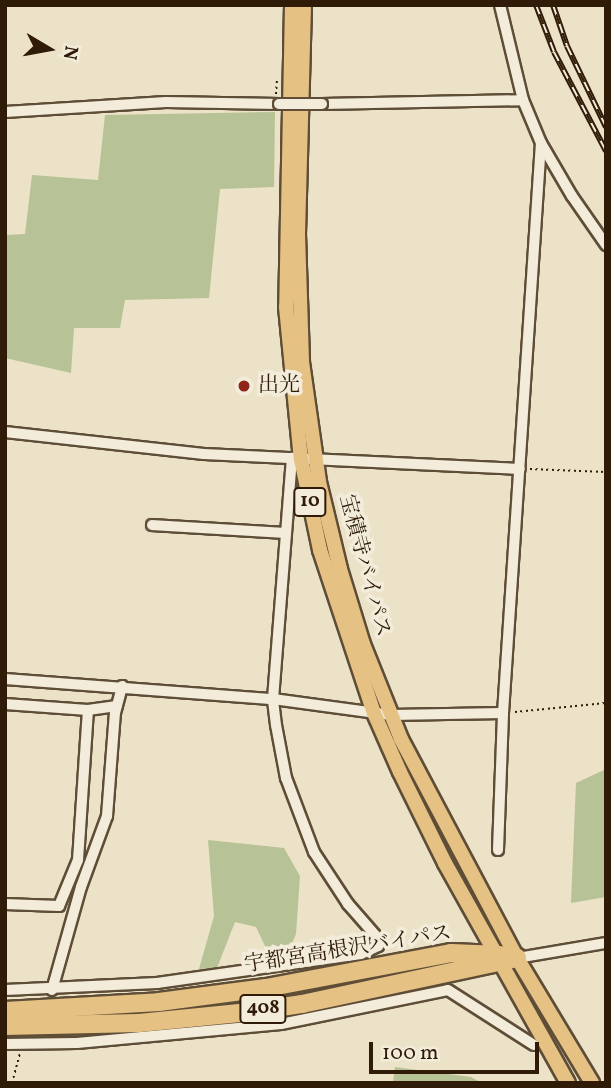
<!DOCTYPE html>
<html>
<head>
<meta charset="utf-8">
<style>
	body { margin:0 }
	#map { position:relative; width:611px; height:1088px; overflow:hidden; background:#ece2c7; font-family:Vollkorn,"Noto Serif JP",serif }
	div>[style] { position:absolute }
	.green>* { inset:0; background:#b7c396 }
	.path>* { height:2px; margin-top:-1px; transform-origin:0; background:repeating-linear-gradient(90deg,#2f1b07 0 2px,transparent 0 5.5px) }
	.roads { filter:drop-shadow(2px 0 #5e4d37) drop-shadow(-2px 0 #5e4d37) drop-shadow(0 2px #5e4d37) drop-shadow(0 -2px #5e4d37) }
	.minor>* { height:10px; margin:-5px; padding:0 5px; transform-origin:5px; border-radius:5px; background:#f3ecdb }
	.major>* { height:14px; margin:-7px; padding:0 7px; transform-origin:7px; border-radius:7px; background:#e6c184 }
	.highway>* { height:18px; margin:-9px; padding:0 9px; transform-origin:9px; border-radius:9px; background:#e6c184 }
	.rail>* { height:6px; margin-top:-3px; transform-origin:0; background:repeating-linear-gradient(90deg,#f3ecdb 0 10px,#2f1b07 0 20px); box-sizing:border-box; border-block:2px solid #2f1b07 }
	.bridges { filter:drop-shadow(2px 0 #5e4d37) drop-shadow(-2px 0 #5e4d37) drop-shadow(0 2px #5e4d37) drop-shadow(0 -2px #5e4d37) }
	.minor-bridge>* { height:10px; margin:-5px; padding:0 5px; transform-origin:5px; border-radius:5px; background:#f3ecdb }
	.dots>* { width:19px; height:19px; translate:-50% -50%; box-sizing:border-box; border:4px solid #f3ecdb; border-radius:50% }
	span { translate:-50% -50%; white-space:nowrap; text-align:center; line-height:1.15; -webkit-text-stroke:7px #f3ecdb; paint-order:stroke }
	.shield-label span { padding:2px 5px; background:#f3ecdb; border:2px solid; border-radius:5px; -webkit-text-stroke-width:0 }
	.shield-label { font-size:19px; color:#2f1b07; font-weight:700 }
	.poi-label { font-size:21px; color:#2f1b07 }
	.left { translate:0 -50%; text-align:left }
	.street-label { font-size:21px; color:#2f1b07 }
	.frame { position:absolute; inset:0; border:7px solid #2f1b07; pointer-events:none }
	.north { position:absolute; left:14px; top:14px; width:70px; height:70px; -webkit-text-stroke:5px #f3ecdb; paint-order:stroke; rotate:100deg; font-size:19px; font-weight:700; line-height:28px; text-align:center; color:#2f1b07 }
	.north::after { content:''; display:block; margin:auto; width:24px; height:32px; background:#2f1b07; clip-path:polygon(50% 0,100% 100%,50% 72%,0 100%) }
	.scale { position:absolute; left:369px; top:1042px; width:170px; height:32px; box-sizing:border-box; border:4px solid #2f1b07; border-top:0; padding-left:9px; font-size:21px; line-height:24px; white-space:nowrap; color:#2f1b07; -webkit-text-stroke:5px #f3ecdb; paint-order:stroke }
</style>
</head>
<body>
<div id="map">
	<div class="green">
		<div style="clip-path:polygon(275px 112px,274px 187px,220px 189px,209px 298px,125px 300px,120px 328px,74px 328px,71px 373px,5px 358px,5px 235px,25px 234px,32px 175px,98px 180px,105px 115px)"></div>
		<div style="clip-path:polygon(606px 769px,606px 897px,571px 903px,576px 783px)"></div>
		<div style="clip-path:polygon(208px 840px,284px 848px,300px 876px,296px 934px,286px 957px,265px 946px,256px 927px,235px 922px,217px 968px,199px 969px,214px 916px)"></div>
		<div style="clip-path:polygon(395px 1067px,471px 1077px,482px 1083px,393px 1083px)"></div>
	</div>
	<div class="path">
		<div style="left:276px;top:94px;width:15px;rotate:-86deg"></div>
		<div style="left:530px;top:469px;width:76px;rotate:2.3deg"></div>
		<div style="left:515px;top:712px;width:91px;rotate:-5.6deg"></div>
		<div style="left:12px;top:1083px;width:30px;rotate:-75deg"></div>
	</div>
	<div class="roads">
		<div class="minor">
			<div style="left:500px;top:5px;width:98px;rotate:76.4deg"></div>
			<div style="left:523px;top:100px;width:47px;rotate:67.3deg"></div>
			<div style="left:541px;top:143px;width:61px;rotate:59.7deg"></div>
			<div style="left:572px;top:196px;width:60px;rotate:55.2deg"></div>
			<div style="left:322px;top:104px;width:201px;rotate:-1.1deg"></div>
			<div style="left:5px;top:112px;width:161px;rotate:-3.6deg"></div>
			<div style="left:166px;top:102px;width:113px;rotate:1deg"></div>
			<div style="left:5px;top:432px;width:200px;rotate:6.3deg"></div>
			<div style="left:204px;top:454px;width:316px;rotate:2.7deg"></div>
			<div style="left:152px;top:525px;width:133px;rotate:3.4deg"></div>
			<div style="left:5px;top:679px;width:269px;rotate:4.3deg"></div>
			<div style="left:273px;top:699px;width:119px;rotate:7.7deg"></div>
			<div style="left:391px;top:715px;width:112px;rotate:-1deg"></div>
			<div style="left:5px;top:704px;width:83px;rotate:4.1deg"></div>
			<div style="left:88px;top:710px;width:29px;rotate:-8deg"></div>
			<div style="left:498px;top:850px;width:137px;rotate:-87.9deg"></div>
			<div style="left:503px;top:713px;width:571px;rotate:-86.19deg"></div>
			<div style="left:5px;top:904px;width:54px;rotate:2.1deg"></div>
			<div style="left:59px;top:906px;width:50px;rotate:-67.6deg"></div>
			<div style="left:78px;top:860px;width:150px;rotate:-86.2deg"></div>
			<div style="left:517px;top:958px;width:90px;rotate:-9.6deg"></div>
			<div style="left:5px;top:990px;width:152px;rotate:-2.6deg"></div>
			<div style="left:157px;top:983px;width:206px;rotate:-8.1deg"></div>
			<div style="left:361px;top:954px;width:19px;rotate:-25deg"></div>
			<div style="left:378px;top:946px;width:10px;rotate:-101deg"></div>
			<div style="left:376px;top:936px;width:43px;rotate:-131.2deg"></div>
			<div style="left:348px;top:904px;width:62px;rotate:-123.2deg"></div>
			<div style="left:314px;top:852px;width:79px;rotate:-110.7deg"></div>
			<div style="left:286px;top:778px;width:54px;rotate:-100.7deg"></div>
			<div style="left:276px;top:725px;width:26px;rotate:-97deg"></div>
			<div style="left:273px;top:699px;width:242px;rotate:-85.5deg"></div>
			<div style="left:52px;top:990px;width:107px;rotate:-74.3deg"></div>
			<div style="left:81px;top:887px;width:76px;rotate:-69.9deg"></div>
			<div style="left:107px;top:816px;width:103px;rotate:-85.6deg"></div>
			<div style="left:115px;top:713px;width:28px;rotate:-75deg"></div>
			<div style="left:5px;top:1044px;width:72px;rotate:-0.8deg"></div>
			<div style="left:77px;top:1043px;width:205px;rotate:-5.3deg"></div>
			<div style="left:281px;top:1024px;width:170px;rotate:-11.5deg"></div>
			<div style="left:448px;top:990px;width:102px;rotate:32.6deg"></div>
		</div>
		<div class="major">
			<div style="left:292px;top:5px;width:302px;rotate:91.1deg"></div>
			<div style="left:286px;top:307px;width:153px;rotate:84.4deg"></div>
			<div style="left:301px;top:459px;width:93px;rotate:78.2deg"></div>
			<div style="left:320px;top:550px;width:172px;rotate:71.7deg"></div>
			<div style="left:374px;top:713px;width:64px;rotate:66.2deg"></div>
			<div style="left:400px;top:772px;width:102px;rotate:63.7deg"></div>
			<div style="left:445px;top:863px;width:252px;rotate:60.8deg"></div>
			<div style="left:304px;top:5px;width:229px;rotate:91.5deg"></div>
			<div style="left:298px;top:234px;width:128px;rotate:88.2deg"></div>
			<div style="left:302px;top:362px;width:121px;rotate:81.9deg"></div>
			<div style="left:319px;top:482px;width:89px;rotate:76.4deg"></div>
			<div style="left:340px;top:569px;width:78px;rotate:73deg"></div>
			<div style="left:363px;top:644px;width:102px;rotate:68.2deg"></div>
			<div style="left:401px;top:739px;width:248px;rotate:62.1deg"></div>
			<div style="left:517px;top:958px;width:146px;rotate:59deg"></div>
		</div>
		<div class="highway">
			<div style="left:5px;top:1011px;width:154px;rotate:-3.3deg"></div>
			<div style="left:159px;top:1002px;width:108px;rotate:-7.5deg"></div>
			<div style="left:266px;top:988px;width:188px;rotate:-10.7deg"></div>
			<div style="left:451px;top:953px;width:49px;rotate:2.3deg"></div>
			<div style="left:5px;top:1026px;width:134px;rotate:-1.3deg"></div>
			<div style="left:139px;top:1023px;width:111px;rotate:-5.7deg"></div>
			<div style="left:249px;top:1012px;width:54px;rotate:-8.6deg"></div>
			<div style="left:302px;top:1004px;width:220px;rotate:-12.1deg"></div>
		</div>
	</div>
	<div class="rail">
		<div style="left:536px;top:5px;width:50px;rotate:69deg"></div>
		<div style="left:554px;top:52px;width:112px;rotate:62.3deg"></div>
		<div style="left:553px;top:5px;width:43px;rotate:71.1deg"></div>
		<div style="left:567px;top:46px;width:90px;rotate:64.3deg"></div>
	</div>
	<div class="bridges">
		<div class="minor-bridge">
			<div style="left:279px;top:104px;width:43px"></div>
		</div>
	</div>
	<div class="dots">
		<div style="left:244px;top:386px;background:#8f2418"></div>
	</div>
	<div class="shield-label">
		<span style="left:310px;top:502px">10</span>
		<span style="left:263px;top:1009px">408</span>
	</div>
	<div class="poi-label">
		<span class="left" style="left:258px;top:386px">出光</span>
	</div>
	<div class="street-label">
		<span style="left:364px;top:566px;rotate:75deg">宝積寺バイパス</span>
		<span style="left:348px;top:950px;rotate:-9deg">宇都宮高根沢バイパス</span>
	</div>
	<div class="frame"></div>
	<div class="north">N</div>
	<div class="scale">100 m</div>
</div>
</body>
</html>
